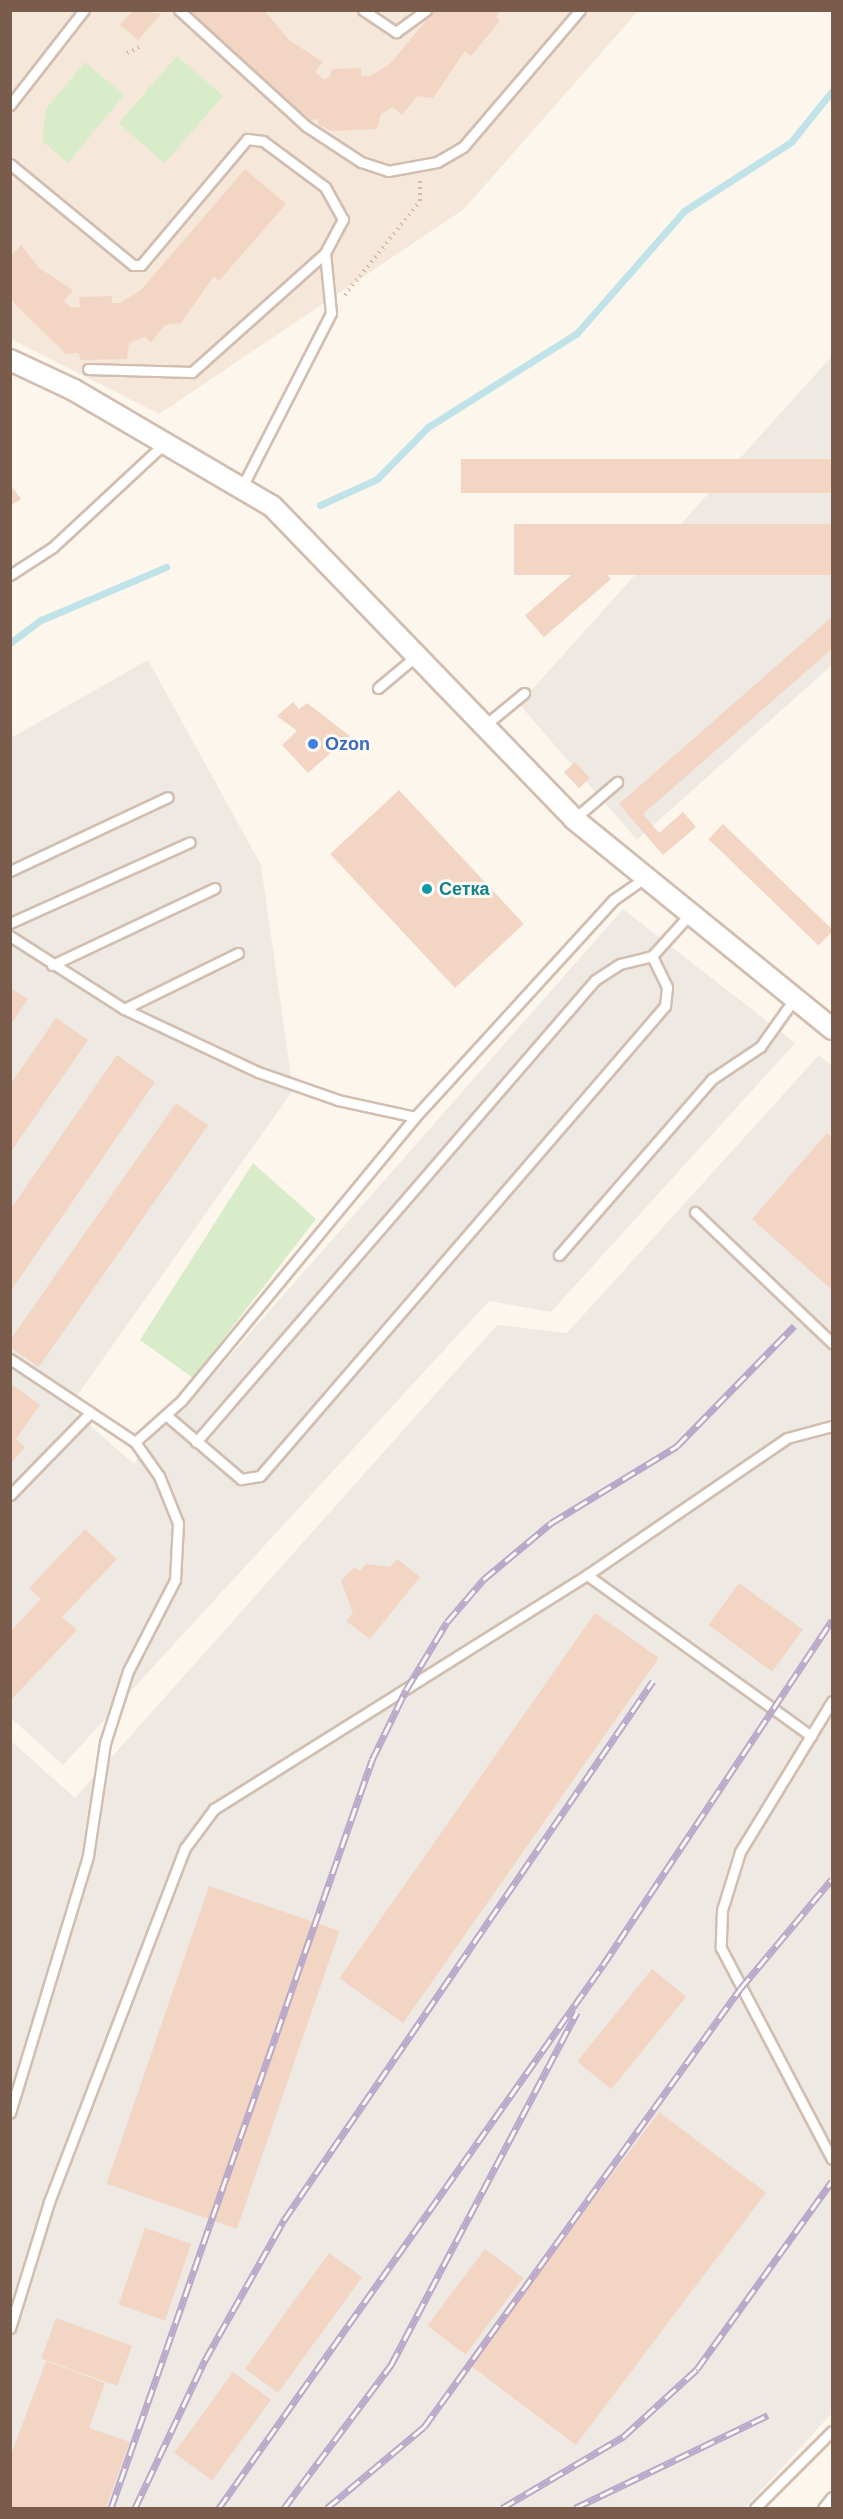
<!DOCTYPE html>
<html>
<head>
<meta charset="utf-8">
<style>
	body { margin:0 }
	#map { position:relative; width:843px; height:2519px; overflow:hidden; background:#fdf6ec; font-family:Helvetica,sans-serif }
	div>[style] { position:absolute }
	.residential>* { inset:0; background:#f5e8da }
	.industrial>* { inset:0; background:#efe9e4 }
	.green>* { inset:0; background:#d8ecc9; transform-origin:0 0 }
	.stream>* { height:7px; margin:-3.5px; padding:0 3.5px; transform-origin:3.5px; border-radius:3.5px; background:#bfe3e8 }
	.building>* { inset:0; background:#f3d5c3; transform-origin:0 0 }
	.path>* { height:4px; margin-top:-2px; transform-origin:0; background:repeating-linear-gradient(90deg,#d9b8a5 0 1.5px,transparent 0 6px) }
	.roads { filter:drop-shadow(2px 0 #d1beb0) drop-shadow(-2px 0 #d1beb0) drop-shadow(0 2px #d1beb0) drop-shadow(0 -2px #d1beb0) }
	.lane>* { height:9px; margin:-4.5px; padding:0 4.5px; transform-origin:4.5px; border-radius:4.5px; background:#fff }
	.street>* { height:20px; margin:-10px; padding:0 10px; transform-origin:10px; border-radius:10px; background:#fff }
	.rail>* { height:7px; margin-top:-3.5px; transform-origin:0; background:repeating-linear-gradient(90deg,#fffaf3 0 14px,#b9a8c9 0 28px); box-sizing:border-box; border-block:2px solid #b9a8c9 }
	.dots>* { width:16px; height:16px; translate:-50% -50%; box-sizing:border-box; border:3px solid #fffaf3; border-radius:50% }
	span { translate:-50% -50%; white-space:nowrap; text-align:center; line-height:1.15; -webkit-text-stroke:6px #fffaf3; paint-order:stroke }
	.shop-label { font-size:18px; color:#366cbe; font-weight:700 }
	.left { translate:0 -50%; text-align:left }
	.culture-label { font-size:18px; color:#0d838f; font-weight:700 }
	.frame { position:absolute; inset:0; border:12px solid #7a5c4d; pointer-events:none }
</style>
</head>
<body>
<div id="map">
	<div class="residential">
		<div style="clip-path:polygon(10px 11px,638px 11px,464px 209px,159px 414px,11px 339px)"></div>
	</div>
	<div class="industrial">
		<div style="clip-path:polygon(832px 356px,832px 665px,637px 840px,519px 704px)"></div>
		<div style="clip-path:polygon(148px 660px,261px 865px,293px 1090px,69px 1407px,134px 1464px,166px 1415px,185px 1407px,623px 909px,795px 1043px,551px 1312px,489px 1301px,63px 1765px,11px 1718px,11px 738px)"></div>
		<div style="clip-path:polygon(819px 1055px,832px 1066px,832px 2413px,745px 2508px,11px 2508px,10px 1740px,75px 1798px,497px 1325px,567px 1333px)"></div>
	</div>
	<div class="green">
		<div style="left:177px;top:56px;width:61px;height:89px;rotate:41deg"></div>
		<div style="clip-path:polygon(85px 62px,124px 95px,68px 163px,42px 141px,46px 109px)"></div>
		<div style="clip-path:polygon(253px 1163px,316px 1219px,193px 1378px,140px 1340px)"></div>
	</div>
	<div class="stream">
		<div style="left:320px;top:505px;width:63px;rotate:-24.5deg"></div>
		<div style="left:377px;top:479px;width:73px;rotate:-45.6deg"></div>
		<div style="left:428px;top:427px;width:176px;rotate:-32.2deg"></div>
		<div style="left:577px;top:333px;width:162px;rotate:-48.7deg"></div>
		<div style="left:684px;top:211px;width:127px;rotate:-32.8deg"></div>
		<div style="left:791px;top:142px;width:65px;rotate:-51.2deg"></div>
		<div style="left:10px;top:643px;width:39px;rotate:-37deg"></div>
		<div style="left:41px;top:620px;width:136px;rotate:-23deg"></div>
	</div>
	<div class="building">
		<div style="clip-path:polygon(133px 10px,161px 14px,138px 40px,120px 25px)"></div>
		<div style="clip-path:polygon(185px 10px,264px 10px,289px 40px,323px 62px,315px 72px,323px 79px,329px 78px,332px 69px,361px 68px,361px 76px,370px 76px,390px 64px,435px 10px,501px 10px,496px 17px,500px 21px,471px 56px,465px 51px,433px 98px,417px 96px,402px 115px,393px 107px,381px 114px,377px 129px,331px 131px,318px 124px,318px 119px,304px 121px,279px 91px)"></div>
		<div style="clip-path:polygon(245px 169px,286px 204px,219px 281px,214px 276px,181px 323px,165px 325px,151px 342px,145px 337px,129px 343px,127px 359px,81px 360px,78px 353px,66px 354px,10px 299px,10px 257px,21px 245px,39px 268px,73px 290px,64px 301px,71px 307px,80px 307px,79px 297px,112px 296px,112px 303px,120px 303px,141px 290px)"></div>
		<div style="left:832px;top:459px;width:34px;height:371px;rotate:90deg"></div>
		<div style="clip-path:polygon(10px 485px,21px 499px,10px 506px)"></div>
		<div style="left:832px;top:524px;width:51px;height:318px;rotate:90deg"></div>
		<div style="left:592px;top:557px;width:29px;height:89px;rotate:49deg"></div>
		<div style="clip-path:polygon(832px 617px,832px 649px,643px 814px,659px 833px,683px 812px,696px 827px,663px 855px,619px 804px)"></div>
		<div style="clip-path:polygon(293px 702px,299px 709px,307px 703px,350px 736px,308px 773px,282px 745px,297px 731px,277px 716px)"></div>
		<div style="left:575px;top:762px;width:22px;height:15px;rotate:47deg"></div>
		<div style="left:399px;top:790px;width:183px;height:94px;rotate:47deg"></div>
		<div style="left:723px;top:824px;width:153px;height:21px;rotate:44deg"></div>
		<div style="clip-path:polygon(10px 988px,28px 999px,10px 1026px)"></div>
		<div style="clip-path:polygon(56px 1018px,88px 1040px,10px 1153px,10px 1085px)"></div>
		<div style="clip-path:polygon(117px 1055px,155px 1082px,10px 1292px,10px 1210px)"></div>
		<div style="left:176px;top:1103px;width:39px;height:295px;rotate:35deg"></div>
		<div style="clip-path:polygon(827px 1133px,832px 1138px,832px 1290px,752px 1219px)"></div>
		<div style="clip-path:polygon(10px 1383px,40px 1405px,16px 1439px,25px 1447px,12px 1462px)"></div>
		<div style="clip-path:polygon(85px 1529px,117px 1559px,62px 1617px,77px 1630px,10px 1701px,10px 1632px,41px 1599px,29px 1588px)"></div>
		<div style="clip-path:polygon(397px 1559px,420px 1577px,370px 1639px,346px 1621px,353px 1613px,341px 1581px,354px 1567px,360px 1571px,366px 1564px,390px 1567px)"></div>
		<div style="left:739px;top:1583px;width:79px;height:52px;rotate:36deg"></div>
		<div style="left:595px;top:1613px;width:78px;height:446px;rotate:35deg"></div>
		<div style="left:209px;top:1886px;width:138px;height:315px;rotate:19deg"></div>
		<div style="left:652px;top:1969px;width:44px;height:119px;rotate:39deg"></div>
		<div style="left:659px;top:2112px;width:134px;height:316px;rotate:37deg"></div>
		<div style="left:145px;top:2228px;width:49px;height:81px;rotate:19deg"></div>
		<div style="left:485px;top:2249px;width:48px;height:96px;rotate:37deg"></div>
		<div style="left:329px;top:2253px;width:41px;height:143px;rotate:36deg"></div>
		<div style="left:56px;top:2318px;width:81px;height:43px;rotate:20deg"></div>
		<div style="clip-path:polygon(46px 2361px,105px 2383px,89px 2428px,130px 2442px,106px 2508px,10px 2508px,10px 2457px)"></div>
		<div style="left:233px;top:2372px;width:47px;height:100px;rotate:36deg"></div>
	</div>
	<div class="path">
		<div style="left:127px;top:53px;width:14px;rotate:-25deg"></div>
		<div style="left:345px;top:295px;width:120px;rotate:-51.4deg"></div>
		<div style="left:420px;top:201px;width:22px;rotate:-90deg"></div>
	</div>
	<div class="roads">
		<div class="lane">
			<div style="left:179px;top:10px;width:172px;rotate:42.4deg"></div>
			<div style="left:306px;top:126px;width:66px;rotate:33.2deg"></div>
			<div style="left:361px;top:162px;width:28px;rotate:18deg"></div>
			<div style="left:388px;top:171px;width:50px;rotate:-10.4deg"></div>
			<div style="left:437px;top:162px;width:30px;rotate:-30deg"></div>
			<div style="left:463px;top:147px;width:180px;rotate:-49.5deg"></div>
			<div style="left:363px;top:10px;width:40px;rotate:34deg"></div>
			<div style="left:396px;top:32px;width:37px;rotate:-36deg"></div>
			<div style="left:10px;top:105px;width:120px;rotate:-52.1deg"></div>
			<div style="left:10px;top:164px;width:159px;rotate:39.4deg"></div>
			<div style="left:133px;top:265px;width:8px"></div>
			<div style="left:141px;top:265px;width:165px;rotate:-49.9deg"></div>
			<div style="left:247px;top:139px;width:16px;rotate:7deg"></div>
			<div style="left:263px;top:141px;width:77px;rotate:36.6deg"></div>
			<div style="left:325px;top:187px;width:37px;rotate:61deg"></div>
			<div style="left:343px;top:219px;width:38px;rotate:118deg"></div>
			<div style="left:325px;top:253px;width:60px;rotate:84.3deg"></div>
			<div style="left:331px;top:313px;width:195px;rotate:117.1deg"></div>
			<div style="left:88px;top:369px;width:104px;rotate:1.7deg"></div>
			<div style="left:192px;top:372px;width:178px;rotate:-41.8deg"></div>
			<div style="left:10px;top:575px;width:51px;rotate:-33.1deg"></div>
			<div style="left:53px;top:547px;width:153px;rotate:-42.9deg"></div>
			<div style="left:378px;top:688px;width:48px;rotate:-40deg"></div>
			<div style="left:484px;top:726px;width:52px;rotate:-39.5deg"></div>
			<div style="left:574px;top:819px;width:57px;rotate:-40.7deg"></div>
			<div style="left:10px;top:871px;width:174px;rotate:-25.1deg"></div>
			<div style="left:10px;top:923px;width:197px;rotate:-24.2deg"></div>
			<div style="left:10px;top:936px;width:135px;rotate:32.6deg"></div>
			<div style="left:124px;top:1009px;width:148px;rotate:25.2deg"></div>
			<div style="left:258px;top:1072px;width:85px;rotate:19.3deg"></div>
			<div style="left:338px;top:1100px;width:79px;rotate:12.4deg"></div>
			<div style="left:52px;top:965px;width:180px;rotate:-25.3deg"></div>
			<div style="left:124px;top:1009px;width:127px;rotate:-26.2deg"></div>
			<div style="left:695px;top:1212px;width:190px;rotate:43.7deg"></div>
			<div style="left:559px;top:1255px;width:233px;rotate:-49deg"></div>
			<div style="left:712px;top:1079px;width:58px;rotate:-33.7deg"></div>
			<div style="left:760px;top:1047px;width:60px;rotate:-54.5deg"></div>
			<div style="left:10px;top:1359px;width:150px;rotate:33.6deg"></div>
			<div style="left:135px;top:1442px;width:42px;rotate:54.8deg"></div>
			<div style="left:159px;top:1476px;width:51px;rotate:68deg"></div>
			<div style="left:178px;top:1523px;width:57px;rotate:93deg"></div>
			<div style="left:175px;top:1580px;width:102px;rotate:117.3deg"></div>
			<div style="left:128px;top:1671px;width:76px;rotate:107.7deg"></div>
			<div style="left:105px;top:1743px;width:114px;rotate:98.6deg"></div>
			<div style="left:88px;top:1856px;width:268px;rotate:106.9deg"></div>
			<div style="left:166px;top:1415px;width:99px;rotate:40.5deg"></div>
			<div style="left:241px;top:1479px;width:19px;rotate:-9deg"></div>
			<div style="left:260px;top:1476px;width:620px;rotate:-49.25deg"></div>
			<div style="left:665px;top:1006px;width:19px;rotate:-84deg"></div>
			<div style="left:667px;top:987px;width:34px;rotate:-116deg"></div>
			<div style="left:652px;top:956px;width:58px;rotate:-47.8deg"></div>
			<div style="left:135px;top:1442px;width:62px;rotate:-41.7deg"></div>
			<div style="left:181px;top:1401px;width:368px;rotate:-50.5deg"></div>
			<div style="left:415px;top:1117px;width:294px;rotate:-47.6deg"></div>
			<div style="left:613px;top:900px;width:40px;rotate:-34.9deg"></div>
			<div style="left:196px;top:1442px;width:610px;rotate:-49.18deg"></div>
			<div style="left:595px;top:980px;width:30px;rotate:-33deg"></div>
			<div style="left:620px;top:964px;width:33px;rotate:-14deg"></div>
			<div style="left:10px;top:1495px;width:115px;rotate:-45.7deg"></div>
			<div style="left:587px;top:1575px;width:242px;rotate:-34.4deg"></div>
			<div style="left:787px;top:1438px;width:47px;rotate:-14.9deg"></div>
			<div style="left:832px;top:1701px;width:177px;rotate:121.4deg"></div>
			<div style="left:740px;top:1852px;width:61px;rotate:107.2deg"></div>
			<div style="left:722px;top:1910px;width:38px;rotate:92deg"></div>
			<div style="left:721px;top:1948px;width:238px;rotate:62.3deg"></div>
			<div style="left:10px;top:2328px;width:132px;rotate:-72.8deg"></div>
			<div style="left:49px;top:2202px;width:379px;rotate:-69deg"></div>
			<div style="left:185px;top:1848px;width:49px;rotate:-53.4deg"></div>
			<div style="left:214px;top:1809px;width:440px;rotate:-32.1deg"></div>
			<div style="left:587px;top:1575px;width:276px;rotate:35.7deg"></div>
			<div style="left:755px;top:2508px;width:109px;rotate:-45deg"></div>
			<div style="left:823px;top:2508px;width:14px;rotate:-51deg"></div>
		</div>
		<div class="street">
			<div style="left:10px;top:360px;width:71px;rotate:25.1deg"></div>
			<div style="left:74px;top:390px;width:229px;rotate:30.4deg"></div>
			<div style="left:272px;top:506px;width:435px;rotate:46deg"></div>
			<div style="left:574px;top:819px;width:333px;rotate:39.1deg"></div>
		</div>
	</div>
	<div class="rail">
		<div style="left:111px;top:2508px;width:792px;rotate:-70.76deg"></div>
		<div style="left:372px;top:1760px;width:78px;rotate:-64.1deg"></div>
		<div style="left:406px;top:1690px;width:79px;rotate:-58.9deg"></div>
		<div style="left:447px;top:1622px;width:57px;rotate:-49.3deg"></div>
		<div style="left:484px;top:1579px;width:87px;rotate:-39.9deg"></div>
		<div style="left:551px;top:1523px;width:148px;rotate:-31.4deg"></div>
		<div style="left:677px;top:1446px;width:168px;rotate:-45.7deg"></div>
		<div style="left:135px;top:2508px;width:164px;rotate:-64.7deg"></div>
		<div style="left:205px;top:2360px;width:161px;rotate:-60.6deg"></div>
		<div style="left:284px;top:2220px;width:653px;rotate:-55.6deg"></div>
		<div style="left:219px;top:2508px;width:665px;rotate:-54.73deg"></div>
		<div style="left:603px;top:1965px;width:414px;rotate:-56.4deg"></div>
		<div style="left:284px;top:2508px;width:179px;rotate:-53.2deg"></div>
		<div style="left:391px;top:2365px;width:399px;rotate:-62.2deg"></div>
		<div style="left:327px;top:2508px;width:126px;rotate:-39.9deg"></div>
		<div style="left:424px;top:2427px;width:540px;rotate:-54.19deg"></div>
		<div style="left:740px;top:1989px;width:143px;rotate:-50.1deg"></div>
		<div style="left:502px;top:2508px;width:142px;rotate:-30.5deg"></div>
		<div style="left:624px;top:2436px;width:99px;rotate:-42.5deg"></div>
		<div style="left:697px;top:2369px;width:231px;rotate:-54.3deg"></div>
		<div style="left:575px;top:2508px;width:214px;rotate:-25.7deg"></div>
	</div>
	<div class="dots">
		<div style="left:313px;top:744px;background:#3f7fe0"></div>
		<div style="left:427px;top:889px;background:#0f9aa8"></div>
	</div>
	<div class="shop-label">
		<span class="left" style="left:325px;top:744px">Ozon</span>
	</div>
	<div class="culture-label">
		<span class="left" style="left:439px;top:889px">Сетка</span>
	</div>
	<div class="frame"></div>
</div>
</body>
</html>
